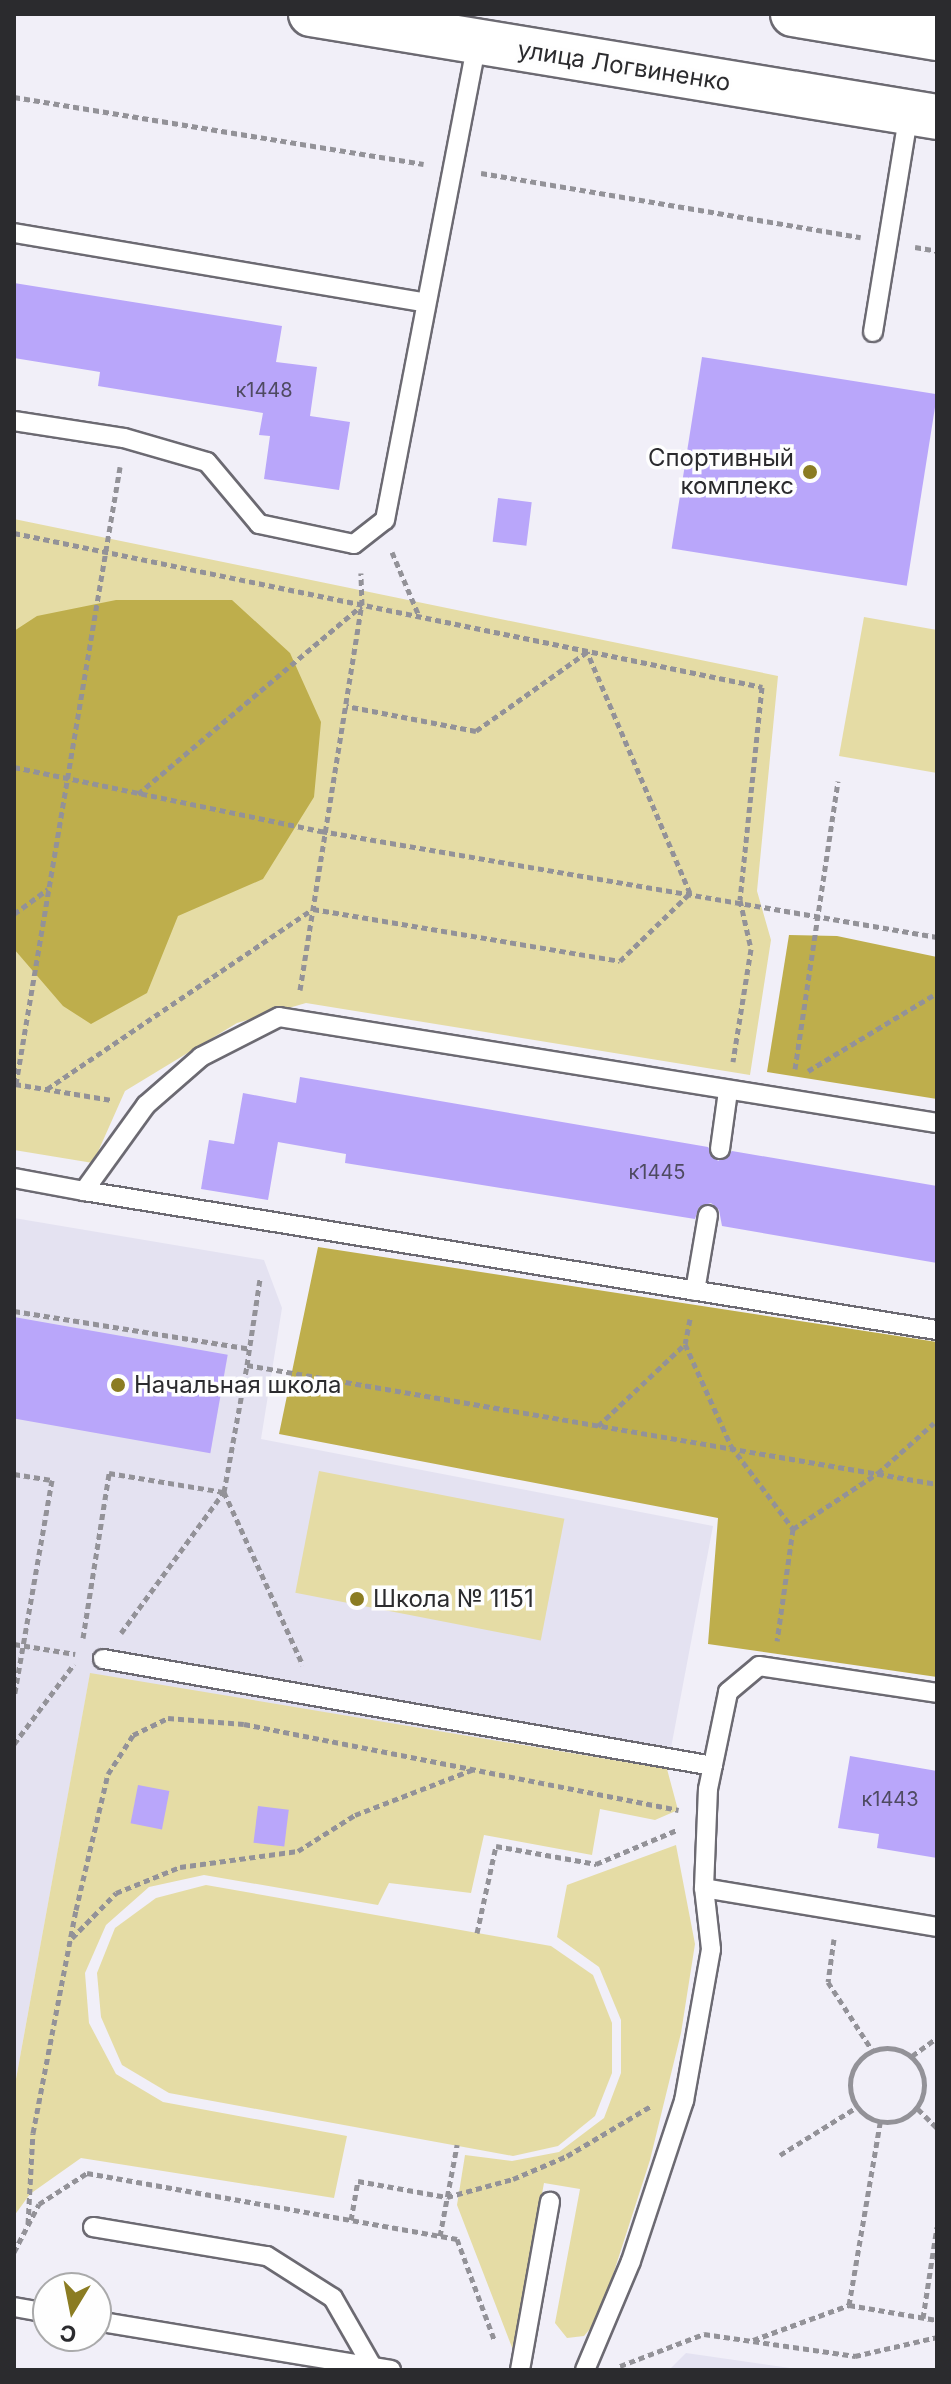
<!DOCTYPE html>
<html>
<head>
<meta charset="utf-8">
<style>
	body { margin:0 }
	#map { position:relative; width:951px; height:2384px; overflow:hidden; background:#f1eff8; font-family:Inter,sans-serif }
	div>[style] { position:absolute }
	.built>* { inset:0; background:#e4e2f1 }
	.green>* { inset:0; background:#e5dca5; transform-origin:0 0 }
	.forest>* { inset:0; background:#beae4c }
	.building>* { inset:0; background:#b9a6fa; transform-origin:0 0 }
	.path>* { height:5px; margin-top:-2.5px; transform-origin:0; background:repeating-linear-gradient(90deg,#939298 0 6px,transparent 0 10px) }
	.path>.ring { margin:-2.5px; padding:0; box-sizing:content-box; background:none; border:5px solid #939298; border-radius:50% }
	.roads { filter:drop-shadow(2px 0 #6c6a72) drop-shadow(-2px 0 #6c6a72) drop-shadow(0 2px #6c6a72) drop-shadow(0 -2px #6c6a72) }
	.service>* { height:18px; margin:-9px; padding:0 9px; transform-origin:9px; border-radius:9px; background:#fff }
	.secondary>* { height:44px; margin:-22px; padding:0 22px; transform-origin:22px; border-radius:22px; background:#fff }
	.dots>* { width:22px; height:22px; translate:-50% -50%; box-sizing:border-box; border:4px solid #fefefe; border-radius:50% }
	span { translate:-50% -50%; white-space:nowrap; text-align:center; line-height:1.15; -webkit-text-stroke:7px #fefefe; paint-order:stroke }
	.number-label { font-size:20px; color:#4e4a61 }
	.number-label span { -webkit-text-stroke-width:0 }
	.street-label { font-size:24px; color:#2b2b2e }
	.poi-label { font-size:24px; color:#2b2b2e }
	.right { translate:-100% -50%; text-align:right }
	.left { translate:0 -50%; text-align:left }
	.frame { position:absolute; inset:0; border:16px solid #2b2b2e; pointer-events:none }
	.north { position:absolute; left:32px; top:2272px; width:80px; height:80px; box-sizing:border-box; background:#fefefe; border:2px solid #aaaaab; border-radius:50%; rotate:190deg; font-size:22px; font-weight:700; line-height:32px; text-align:center; color:#2b2b2e }
	.north::after { content:''; display:block; margin:auto; width:28px; height:36px; background:#8b7c22; clip-path:polygon(50% 0,100% 100%,50% 72%,0 100%) }
</style>
</head>
<body>
<div id="map">
	<div class="built">
		<div style="clip-path:polygon(14px 1218px,264px 1260px,282px 1308px,261px 1439px,713px 1526px,667px 1769px,90px 1674px,14px 2090px)"></div>
		<div style="clip-path:polygon(686px 2353px,804px 2370px,669px 2370px)"></div>
	</div>
	<div class="green">
		<div style="clip-path:polygon(14px 519px,778px 676px,757px 891px,771px 940px,750px 1075px,306px 1003px,237px 1023px,125px 1091px,93px 1163px,14px 1150px)"></div>
		<div style="clip-path:polygon(864px 617px,937px 630px,937px 773px,839px 756px)"></div>
		<div style="left:319px;top:1471px;width:250px;height:124px;rotate:11deg"></div>
		<div style="clip-path:polygon(90px 1673px,667px 1769px,678px 1810px,655px 1820px,600px 1809px,592px 1855px,484px 1835px,471px 1893px,389px 1883px,378px 1905px,204px 1875px,149px 1887px,106px 1925px,85px 1973px,89px 2023px,116px 2074px,163px 2102px,347px 2136px,334px 2198px,81px 2158px,30px 2194px,14px 2216px,14px 2090px)"></div>
		<div style="clip-path:polygon(676px 1845px,695px 1944px,681px 2033px,650px 2160px,599px 2318px,584px 2336px,567px 2338px,555px 2323px,580px 2189px,544px 2183px,513px 2350px,457px 2205px,465px 2155px,512px 2161px,559px 2152px,604px 2118px,621px 2073px,621px 2020px,599px 1967px,557px 1937px,567px 1885px)"></div>
		<div style="clip-path:polygon(206px 1885px,551px 1946px,593px 1975px,612px 2023px,612px 2073px,595px 2116px,558px 2146px,513px 2156px,169px 2093px,122px 2065px,101px 2017px,97px 1973px,115px 1928px,156px 1898px)"></div>
	</div>
	<div class="forest">
		<div style="clip-path:polygon(116px 600px,232px 600px,290px 653px,321px 722px,314px 797px,263px 879px,178px 916px,147px 993px,91px 1024px,63px 1006px,14px 949px,14px 631px,37px 616px)"></div>
		<div style="clip-path:polygon(789px 935px,837px 936px,937px 957px,937px 1099px,767px 1072px)"></div>
		<div style="clip-path:polygon(318px 1247px,937px 1342px,937px 1677px,708px 1644px,718px 1518px,279px 1434px)"></div>
	</div>
	<div class="building">
		<div style="clip-path:polygon(14px 283px,282px 326px,276px 362px,317px 367px,310px 416px,350px 422px,339px 490px,264px 479px,270px 436px,259px 435px,263px 413px,98px 386px,100px 372px,14px 358px)"></div>
		<div style="left:702px;top:357px;width:238px;height:194px;rotate:9deg"></div>
		<div style="left:498px;top:498px;width:34px;height:44px;rotate:7deg"></div>
		<div style="clip-path:polygon(300px 1077px,708px 1147px,718px 1161px,732px 1151px,937px 1186px,937px 1263px,722px 1226px,719px 1210px,711px 1203px,699px 1207px,695px 1219px,345px 1163px,346px 1154px,278px 1142px,268px 1200px,201px 1189px,209px 1140px,234px 1144px,243px 1093px,296px 1103px)"></div>
		<div style="left:14px;top:1317px;width:217px;height:100px;rotate:10deg"></div>
		<div style="clip-path:polygon(850px 1756px,937px 1771px,937px 1858px,877px 1848px,879px 1834px,838px 1828px)"></div>
		<div style="left:138px;top:1785px;width:32px;height:39px;rotate:11deg"></div>
		<div style="left:258px;top:1806px;width:31px;height:37px;rotate:7deg"></div>
	</div>
	<div class="path">
		<div style="left:14px;top:97px;width:415px;rotate:9.3deg"></div>
		<div style="left:481px;top:173px;width:385px;rotate:9.6deg"></div>
		<div style="left:915px;top:247px;width:22px;rotate:10deg"></div>
		<div style="left:14px;top:533px;width:764px;rotate:11.63deg"></div>
		<div style="left:762px;top:687px;width:214px;rotate:95.9deg"></div>
		<div style="left:740px;top:900px;width:50px;rotate:77.3deg"></div>
		<div style="left:751px;top:949px;width:114px;rotate:99.1deg"></div>
		<div style="left:392px;top:552px;width:69px;rotate:67.1deg"></div>
		<div style="left:14px;top:767px;width:314px;rotate:11.8deg"></div>
		<div style="left:321px;top:831px;width:625px;rotate:9.76deg"></div>
		<div style="left:138px;top:794px;width:292px;rotate:-40.1deg"></div>
		<div style="left:14px;top:914px;width:42px;rotate:-36.3deg"></div>
		<div style="left:300px;top:990px;width:390px;rotate:-80.9deg"></div>
		<div style="left:362px;top:605px;width:32px;rotate:-92deg"></div>
		<div style="left:795px;top:1069px;width:291px;rotate:-81.5deg"></div>
		<div style="left:808px;top:1071px;width:151px;rotate:-31.2deg"></div>
		<div style="left:15px;top:1084px;width:98px;rotate:9.4deg"></div>
		<div style="left:16px;top:1084px;width:626px;rotate:-80.43deg"></div>
		<div style="left:47px;top:1089px;width:321px;rotate:-34.1deg"></div>
		<div style="left:313px;top:909px;width:311px;rotate:9.6deg"></div>
		<div style="left:620px;top:961px;width:98px;rotate:-44.2deg"></div>
		<div style="left:690px;top:893px;width:262px;rotate:-113.1deg"></div>
		<div style="left:587px;top:652px;width:136px;rotate:144.6deg"></div>
		<div style="left:476px;top:731px;width:132px;rotate:-169.1deg"></div>
		<div style="left:14px;top:1311px;width:239px;rotate:9.1deg"></div>
		<div style="left:690px;top:1319px;width:25px;rotate:101deg"></div>
		<div style="left:685px;top:1344px;width:112px;rotate:65.7deg"></div>
		<div style="left:731px;top:1446px;width:104px;rotate:53.2deg"></div>
		<div style="left:793px;top:1529px;width:113px;rotate:98.1deg"></div>
		<div style="left:247px;top:1365px;width:87px;rotate:-81.4deg"></div>
		<div style="left:598px;top:1426px;width:120px;rotate:-43.3deg"></div>
		<div style="left:14px;top:1474px;width:38px;rotate:9deg"></div>
		<div style="left:52px;top:1480px;width:220px;rotate:99.9deg"></div>
		<div style="left:793px;top:1529px;width:102px;rotate:-33.4deg"></div>
		<div style="left:878px;top:1473px;width:75px;rotate:-41.8deg"></div>
		<div style="left:121px;top:1633px;width:175px;rotate:-53.9deg"></div>
		<div style="left:224px;top:1492px;width:129px;rotate:-79.7deg"></div>
		<div style="left:247px;top:1365px;width:700px;rotate:9.79deg"></div>
		<div style="left:83px;top:1638px;width:167px;rotate:-81deg"></div>
		<div style="left:109px;top:1473px;width:117px;rotate:9.4deg"></div>
		<div style="left:224px;top:1492px;width:190px;rotate:65.5deg"></div>
		<div style="left:14px;top:1644px;width:62px;rotate:9.3deg"></div>
		<div style="left:14px;top:1744px;width:100px;rotate:-53.1deg"></div>
		<div style="left:477px;top:1933px;width:89px;rotate:-77.7deg"></div>
		<div style="left:496px;top:1846px;width:102px;rotate:10.2deg"></div>
		<div style="left:596px;top:1864px;width:88px;rotate:-22.8deg"></div>
		<div style="left:72px;top:1938px;width:63px;rotate:-45.6deg"></div>
		<div style="left:116px;top:1893px;width:69px;rotate:-22.1deg"></div>
		<div style="left:180px;top:1867px;width:119px;rotate:-7.7deg"></div>
		<div style="left:298px;top:1851px;width:67px;rotate:-32.3deg"></div>
		<div style="left:355px;top:1815px;width:128px;rotate:-21.1deg"></div>
		<div style="left:834px;top:1939px;width:43px;rotate:97.9deg"></div>
		<div style="left:828px;top:1982px;width:81px;rotate:57.1deg"></div>
		<div class="ring" style="left:850px;top:2048px;width:69px;height:69px"></div>
		<div style="left:912px;top:2056px;width:31px;rotate:-36deg"></div>
		<div style="left:918px;top:2109px;width:27px;rotate:45deg"></div>
		<div style="left:780px;top:2155px;width:91px;rotate:-31.9deg"></div>
		<div style="left:351px;top:2220px;width:40px;rotate:-80deg"></div>
		<div style="left:358px;top:2181px;width:90px;rotate:10.2deg"></div>
		<div style="left:447px;top:2197px;width:68px;rotate:-15.3deg"></div>
		<div style="left:513px;top:2179px;width:59px;rotate:-23.1deg"></div>
		<div style="left:567px;top:2156px;width:98px;rotate:-30.8deg"></div>
		<div style="left:28px;top:2224px;width:91px;rotate:-86.9deg"></div>
		<div style="left:33px;top:2133px;width:227px;rotate:-79.1deg"></div>
		<div style="left:76px;top:1910px;width:140px;rotate:-76.8deg"></div>
		<div style="left:108px;top:1774px;width:46px;rotate:-57.3deg"></div>
		<div style="left:133px;top:1735px;width:39px;rotate:-26deg"></div>
		<div style="left:168px;top:1718px;width:76px;rotate:4.5deg"></div>
		<div style="left:244px;top:1724px;width:443px;rotate:11.2deg"></div>
		<div style="left:440px;top:2236px;width:93px;rotate:-79.4deg"></div>
		<div style="left:14px;top:2252px;width:54px;rotate:-62.5deg"></div>
		<div style="left:39px;top:2204px;width:57px;rotate:-32.9deg"></div>
		<div style="left:87px;top:2173px;width:376px;rotate:10.1deg"></div>
		<div style="left:457px;top:2239px;width:107px;rotate:69.7deg"></div>
		<div style="left:849px;top:2305px;width:185px;rotate:-80.3deg"></div>
		<div style="left:923px;top:2318px;width:92px;rotate:-81.3deg"></div>
		<div style="left:753px;top:2340px;width:102px;rotate:-20deg"></div>
		<div style="left:849px;top:2305px;width:89px;rotate:9.7deg"></div>
		<div style="left:620px;top:2366px;width:90px;rotate:-20.9deg"></div>
		<div style="left:704px;top:2334px;width:153px;rotate:8.3deg"></div>
		<div style="left:855px;top:2356px;width:84px;rotate:-13deg"></div>
	</div>
	<div class="roads">
		<div class="service">
			<div style="left:14px;top:233px;width:416px;rotate:9.6deg"></div>
			<div style="left:873px;top:332px;width:222px;rotate:-80.7deg"></div>
			<div style="left:14px;top:421px;width:111px;rotate:8.8deg"></div>
			<div style="left:124px;top:438px;width:86px;rotate:16.1deg"></div>
			<div style="left:207px;top:462px;width:81px;rotate:50deg"></div>
			<div style="left:259px;top:524px;width:97px;rotate:11.9deg"></div>
			<div style="left:354px;top:544px;width:39px;rotate:-38deg"></div>
			<div style="left:385px;top:520px;width:487px;rotate:-79.1deg"></div>
			<div style="left:937px;top:1123px;width:666px;rotate:-170.85deg"></div>
			<div style="left:279px;top:1017px;width:88px;rotate:152.9deg"></div>
			<div style="left:201px;top:1057px;width:73px;rotate:138.9deg"></div>
			<div style="left:146px;top:1105px;width:106px;rotate:125.8deg"></div>
			<div style="left:84px;top:1191px;width:864px;rotate:9.26deg"></div>
			<div style="left:720px;top:1149px;width:59px;rotate:-82.1deg"></div>
			<div style="left:14px;top:1178px;width:71px;rotate:10.5deg"></div>
			<div style="left:695px;top:1291px;width:77px;rotate:-80.3deg"></div>
			<div style="left:103px;top:1659px;width:619px;rotate:9.95deg"></div>
			<div style="left:704px;top:1888px;width:236px;rotate:9.5deg"></div>
			<div style="left:93px;top:2227px;width:176px;rotate:9.5deg"></div>
			<div style="left:267px;top:2256px;width:78px;rotate:32.5deg"></div>
			<div style="left:333px;top:2298px;width:78px;rotate:60.2deg"></div>
			<div style="left:14px;top:2307px;width:35px;rotate:10deg"></div>
			<div style="left:96px;top:2321px;width:299px;rotate:9.4deg"></div>
			<div style="left:520px;top:2370px;width:171px;rotate:-79.9deg"></div>
			<div style="left:585px;top:2370px;width:118px;rotate:-67.1deg"></div>
			<div style="left:631px;top:2261px;width:169px;rotate:-71.7deg"></div>
			<div style="left:684px;top:2101px;width:154px;rotate:-79.9deg"></div>
			<div style="left:711px;top:1949px;width:61px;rotate:-96.5deg"></div>
			<div style="left:704px;top:1888px;width:99px;rotate:-87.7deg"></div>
			<div style="left:708px;top:1789px;width:99px;rotate:-78.3deg"></div>
			<div style="left:728px;top:1692px;width:40px;rotate:-40deg"></div>
			<div style="left:759px;top:1666px;width:180px;rotate:8.6deg"></div>
		</div>
		<div class="secondary">
			<div style="left:311px;top:14px;width:634px;rotate:9.34deg"></div>
			<div style="left:793px;top:14px;width:146px;rotate:9.5deg"></div>
		</div>
	</div>
	<div class="dots">
		<div style="left:810px;top:472px;background:#8b7c22"></div>
		<div style="left:118px;top:1385px;background:#8b7c22"></div>
		<div style="left:357px;top:1599px;background:#8b7c22"></div>
	</div>
	<div class="number-label">
		<span style="left:264px;top:390px">к1448</span>
		<span style="left:657px;top:1172px">к1445</span>
		<span style="left:890px;top:1799px">к1443</span>
	</div>
	<div class="street-label">
		<span style="left:624px;top:66px;rotate:9deg">улица Логвиненко</span>
	</div>
	<div class="poi-label">
		<span class="right" style="left:794px;top:472px">Спортивный<br>комплекс</span>
		<span class="left" style="left:134px;top:1385px">Начальная школа</span>
		<span class="left" style="left:373px;top:1599px">Школа № 1151</span>
	</div>
	<div class="frame"></div>
	<div class="north">С</div>
</div>
</body>
</html>
